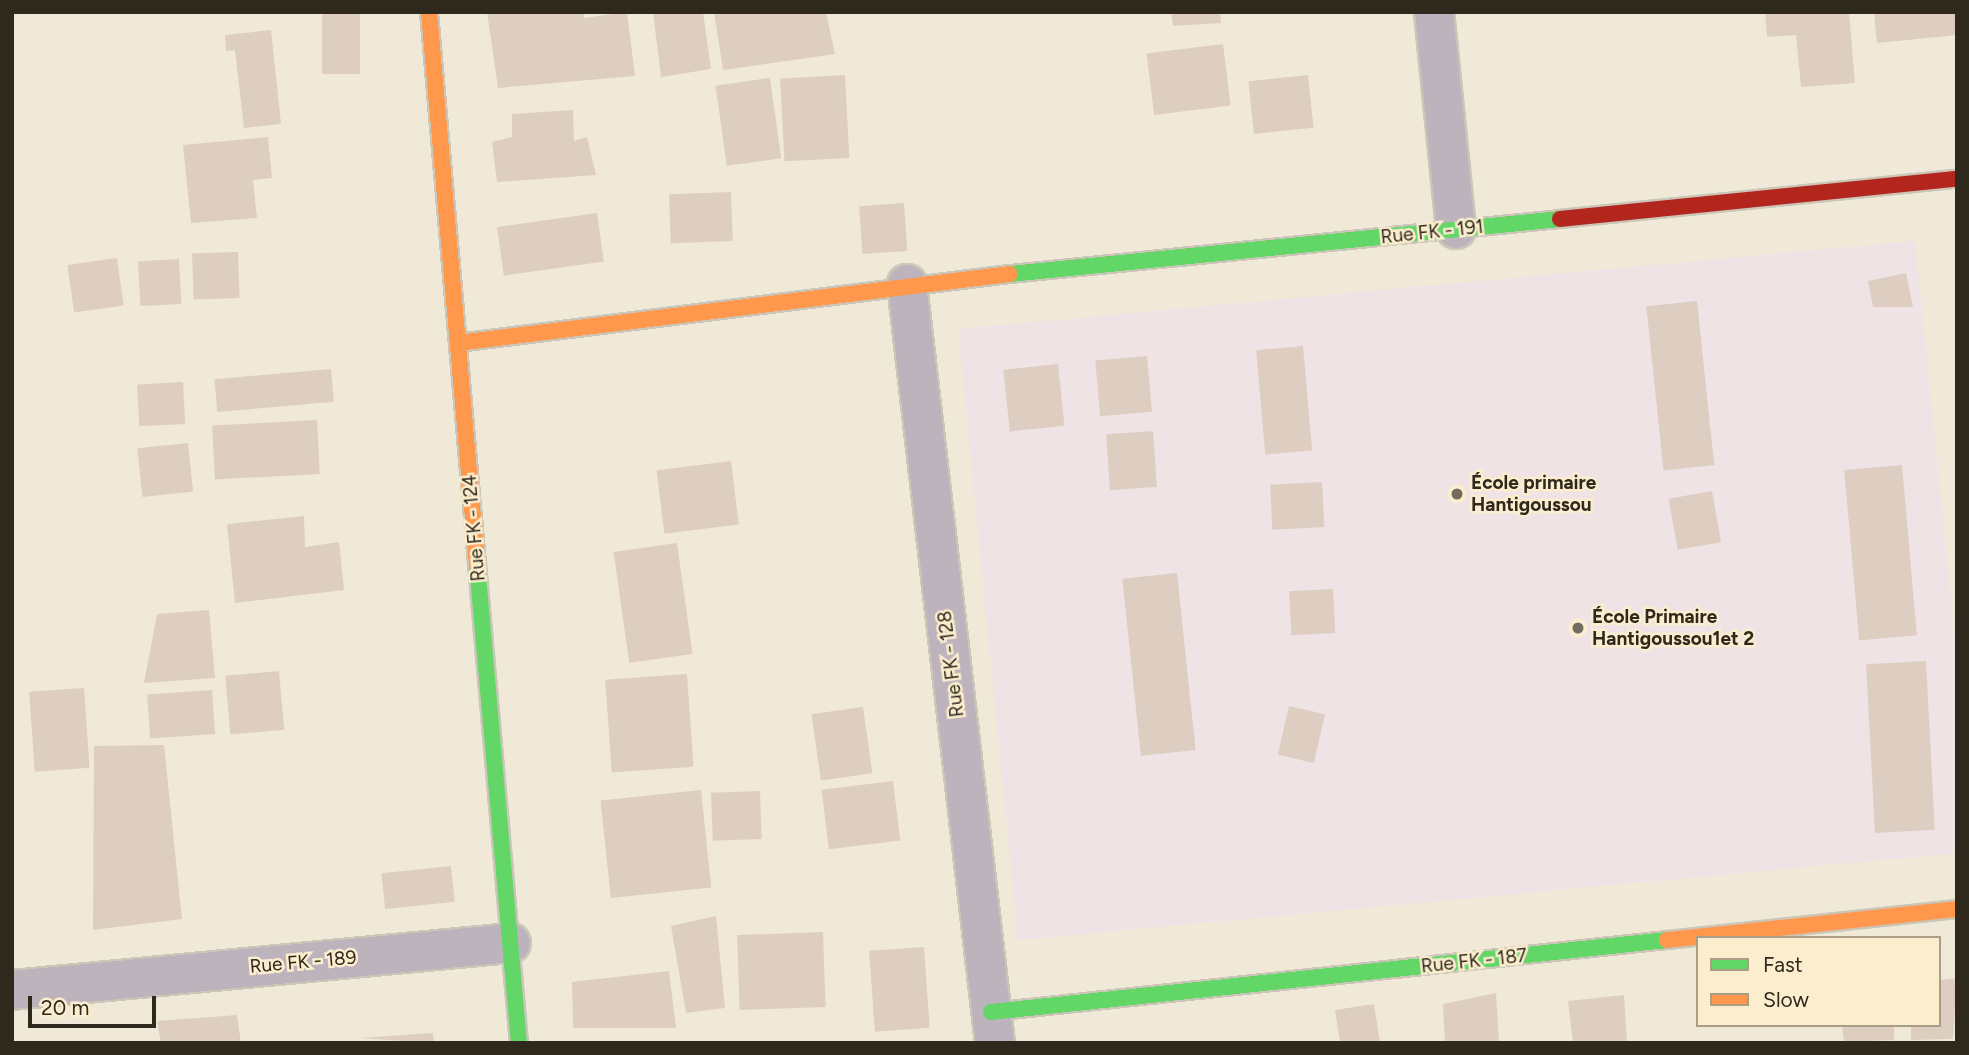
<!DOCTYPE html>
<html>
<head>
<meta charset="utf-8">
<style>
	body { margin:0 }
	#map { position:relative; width:1969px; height:1055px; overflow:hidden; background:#f0e9d8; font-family:Figtree,sans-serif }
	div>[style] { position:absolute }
	.education>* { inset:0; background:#efe3e6 }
	.building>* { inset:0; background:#decec1; transform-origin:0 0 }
	.roads { filter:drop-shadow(2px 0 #ccc6b9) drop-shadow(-2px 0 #ccc6b9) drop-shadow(0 2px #ccc6b9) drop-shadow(0 -2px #ccc6b9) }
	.street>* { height:38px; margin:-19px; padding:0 19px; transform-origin:19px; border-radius:19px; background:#bdb3bd }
	.fast>* { height:16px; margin:-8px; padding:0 8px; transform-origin:8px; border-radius:8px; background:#63d668 }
	.slow>* { height:16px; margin:-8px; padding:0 8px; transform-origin:8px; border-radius:8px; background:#ff974d }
	.jam>* { height:16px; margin:-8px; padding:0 8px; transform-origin:8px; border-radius:8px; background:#b3261e }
	.dots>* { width:19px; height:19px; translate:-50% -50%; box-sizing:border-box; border:4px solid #fbedce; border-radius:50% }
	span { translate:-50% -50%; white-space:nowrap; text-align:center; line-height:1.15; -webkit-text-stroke:5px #fbedce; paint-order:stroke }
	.street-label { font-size:19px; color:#2f291d }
	.poi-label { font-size:19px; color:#2f291d; font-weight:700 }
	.left { translate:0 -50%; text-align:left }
	.frame { position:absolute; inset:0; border:14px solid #2f291d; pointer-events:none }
	.legend { position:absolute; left:1696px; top:936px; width:245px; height:91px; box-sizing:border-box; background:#fbedce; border:2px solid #a99f87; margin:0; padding:9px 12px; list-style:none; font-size:21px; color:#2f291d }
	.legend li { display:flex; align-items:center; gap:14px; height:35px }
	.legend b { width:35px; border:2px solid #a99f87 }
	.scale { position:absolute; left:28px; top:996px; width:128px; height:32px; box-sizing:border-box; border:4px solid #2f291d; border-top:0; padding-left:9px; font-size:21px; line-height:24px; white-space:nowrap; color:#2f291d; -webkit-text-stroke:5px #fbedce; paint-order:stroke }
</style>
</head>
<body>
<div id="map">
	<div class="education">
		<div style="clip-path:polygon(1915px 241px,1957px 658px,1957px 853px,1018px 940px,958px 329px)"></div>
	</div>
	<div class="building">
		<div style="left:322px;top:12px;width:38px;height:62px"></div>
		<div style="clip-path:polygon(487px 12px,584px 12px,584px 18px,627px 12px,635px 76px,498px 88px)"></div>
		<div style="clip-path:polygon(653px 12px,703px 12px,711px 69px,661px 77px)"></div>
		<div style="clip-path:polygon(714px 12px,826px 12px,835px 54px,723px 70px)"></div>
		<div style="clip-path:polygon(1171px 12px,1220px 12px,1221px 23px,1173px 26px)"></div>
		<div style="clip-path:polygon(1765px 12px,1849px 12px,1855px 83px,1801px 87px,1796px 35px,1767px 37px)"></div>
		<div style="clip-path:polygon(1874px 12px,1957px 12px,1957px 35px,1877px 43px)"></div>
		<div style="clip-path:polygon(271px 30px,281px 124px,244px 128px,235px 50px,226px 51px,225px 35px)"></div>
		<div style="left:1223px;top:44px;width:62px;height:77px;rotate:83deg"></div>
		<div style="left:845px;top:75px;width:83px;height:65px;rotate:87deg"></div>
		<div style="left:1308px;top:75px;width:53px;height:60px;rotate:84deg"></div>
		<div style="left:770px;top:78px;width:81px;height:55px;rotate:82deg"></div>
		<div style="clip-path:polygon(573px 110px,574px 141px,587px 137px,596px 175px,497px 182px,492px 142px,512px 137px,512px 114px)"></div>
		<div style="clip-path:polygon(268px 137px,272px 178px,253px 180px,257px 218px,191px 223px,183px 145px)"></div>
		<div style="left:731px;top:192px;width:49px;height:62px;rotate:88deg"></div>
		<div style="left:904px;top:203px;width:48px;height:45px;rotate:86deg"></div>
		<div style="left:597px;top:213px;width:49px;height:101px;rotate:82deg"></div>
		<div style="left:238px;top:252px;width:46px;height:46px;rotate:88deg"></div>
		<div style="left:117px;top:258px;width:48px;height:50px;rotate:82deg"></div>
		<div style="left:179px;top:259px;width:45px;height:41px;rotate:87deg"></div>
		<div style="clip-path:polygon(1906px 273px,1913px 307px,1873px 307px,1868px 281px)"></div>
		<div style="left:1697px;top:301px;width:165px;height:51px;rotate:84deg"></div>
		<div style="left:1303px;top:346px;width:105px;height:47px;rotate:85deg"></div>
		<div style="left:1147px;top:356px;width:56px;height:52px;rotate:85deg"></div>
		<div style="left:1058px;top:364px;width:62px;height:55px;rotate:84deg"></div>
		<div style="left:331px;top:369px;width:33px;height:117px;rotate:85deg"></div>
		<div style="left:183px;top:382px;width:42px;height:46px;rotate:87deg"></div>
		<div style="left:317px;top:420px;width:54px;height:105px;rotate:87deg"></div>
		<div style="left:1153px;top:431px;width:56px;height:47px;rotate:86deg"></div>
		<div style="left:188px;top:443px;width:49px;height:51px;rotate:84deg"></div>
		<div style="left:731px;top:461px;width:64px;height:75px;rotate:83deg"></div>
		<div style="left:1902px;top:465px;width:171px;height:58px;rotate:85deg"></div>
		<div style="left:1322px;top:482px;width:45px;height:52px;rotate:87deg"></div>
		<div style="left:1712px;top:491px;width:52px;height:44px;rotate:80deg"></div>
		<div style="clip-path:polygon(304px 516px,305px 547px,339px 542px,344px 590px,235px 603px,227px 524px)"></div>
		<div style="left:677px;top:543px;width:112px;height:64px;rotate:82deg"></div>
		<div style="left:1177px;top:573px;width:178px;height:55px;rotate:84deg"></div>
		<div style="left:1333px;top:589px;width:44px;height:44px;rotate:87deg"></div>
		<div style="clip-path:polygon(209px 610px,215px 678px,144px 683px,157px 614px)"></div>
		<div style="left:1926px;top:661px;width:169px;height:60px;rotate:87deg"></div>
		<div style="left:279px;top:671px;width:59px;height:54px;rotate:85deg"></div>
		<div style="left:687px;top:674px;width:93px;height:82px;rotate:86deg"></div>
		<div style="left:84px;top:688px;width:80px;height:55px;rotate:86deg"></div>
		<div style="left:212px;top:690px;width:44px;height:65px;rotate:86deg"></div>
		<div style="left:1289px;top:706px;width:37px;height:50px;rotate:13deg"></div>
		<div style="left:863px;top:707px;width:67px;height:52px;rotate:82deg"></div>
		<div style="clip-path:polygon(164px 745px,182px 919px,93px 930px,94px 746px)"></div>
		<div style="left:893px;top:781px;width:60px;height:72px;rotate:83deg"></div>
		<div style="left:701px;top:790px;width:98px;height:101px;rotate:84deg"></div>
		<div style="left:760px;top:791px;width:48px;height:49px;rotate:88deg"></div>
		<div style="left:451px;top:866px;width:36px;height:70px;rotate:84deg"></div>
		<div style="clip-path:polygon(716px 916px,725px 1008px,686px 1013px,671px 926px)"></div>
		<div style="left:823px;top:932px;width:75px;height:86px;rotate:88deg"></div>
		<div style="left:924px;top:947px;width:81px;height:55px;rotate:86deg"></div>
		<div style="clip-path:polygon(669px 971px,676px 1028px,573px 1028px,572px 982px)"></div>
		<div style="clip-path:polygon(1957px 978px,1953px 1039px,1911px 1040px,1911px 1025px,1939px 1025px,1939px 980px)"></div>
		<div style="clip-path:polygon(1496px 993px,1499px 1043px,1445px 1043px,1443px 1004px)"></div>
		<div style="clip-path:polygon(1624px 995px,1627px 1043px,1573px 1043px,1568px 1001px)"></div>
		<div style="clip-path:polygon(1374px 1004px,1380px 1043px,1340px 1043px,1335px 1010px)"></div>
		<div style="clip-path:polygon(237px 1015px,241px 1043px,161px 1043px,157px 1021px)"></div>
		<div style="clip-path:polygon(1842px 1025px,1894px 1025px,1894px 1040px,1844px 1042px)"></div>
		<div style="clip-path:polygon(433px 1033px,434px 1043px,360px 1038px)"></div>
	</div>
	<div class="roads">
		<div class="street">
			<div style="left:1434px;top:12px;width:218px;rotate:84.2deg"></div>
			<div style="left:907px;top:284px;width:764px;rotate:83.39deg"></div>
			<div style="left:12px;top:990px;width:501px;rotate:-5.38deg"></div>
		</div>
		<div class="fast">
			<div style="left:1010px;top:274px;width:553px;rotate:-5.71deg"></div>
			<div style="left:477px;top:564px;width:481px;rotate:85deg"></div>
			<div style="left:991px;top:1012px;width:680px;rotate:-6.08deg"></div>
		</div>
		<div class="slow">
			<div style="left:429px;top:12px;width:554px;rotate:85.03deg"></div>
			<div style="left:458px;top:343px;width:556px;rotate:-7.13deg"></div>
			<div style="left:1667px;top:940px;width:292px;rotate:-6.1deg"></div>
		</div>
		<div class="jam">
			<div style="left:1560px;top:219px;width:399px;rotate:-5.8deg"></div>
		</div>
	</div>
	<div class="dots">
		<div style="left:1457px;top:494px;background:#736c5e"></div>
		<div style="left:1578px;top:628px;background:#736c5e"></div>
	</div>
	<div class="street-label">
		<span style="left:1432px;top:232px;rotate:-6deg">Rue FK - 191</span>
		<span style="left:474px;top:528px;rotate:-95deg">Rue FK - 124</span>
		<span style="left:951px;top:664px;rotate:-97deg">Rue FK - 128</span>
		<span style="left:1474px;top:961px;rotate:-6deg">Rue FK - 187</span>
		<span style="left:303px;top:962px;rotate:-5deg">Rue FK - 189</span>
	</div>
	<div class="poi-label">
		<span class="left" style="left:1471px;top:494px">École primaire<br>Hantigoussou</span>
		<span class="left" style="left:1592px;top:628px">École Primaire<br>Hantigoussou1et 2</span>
	</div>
	<div class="frame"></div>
	<ul class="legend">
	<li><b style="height:9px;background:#63d668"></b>Fast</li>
	<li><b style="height:9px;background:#ff974d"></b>Slow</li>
	</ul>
	<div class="scale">20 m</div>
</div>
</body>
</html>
